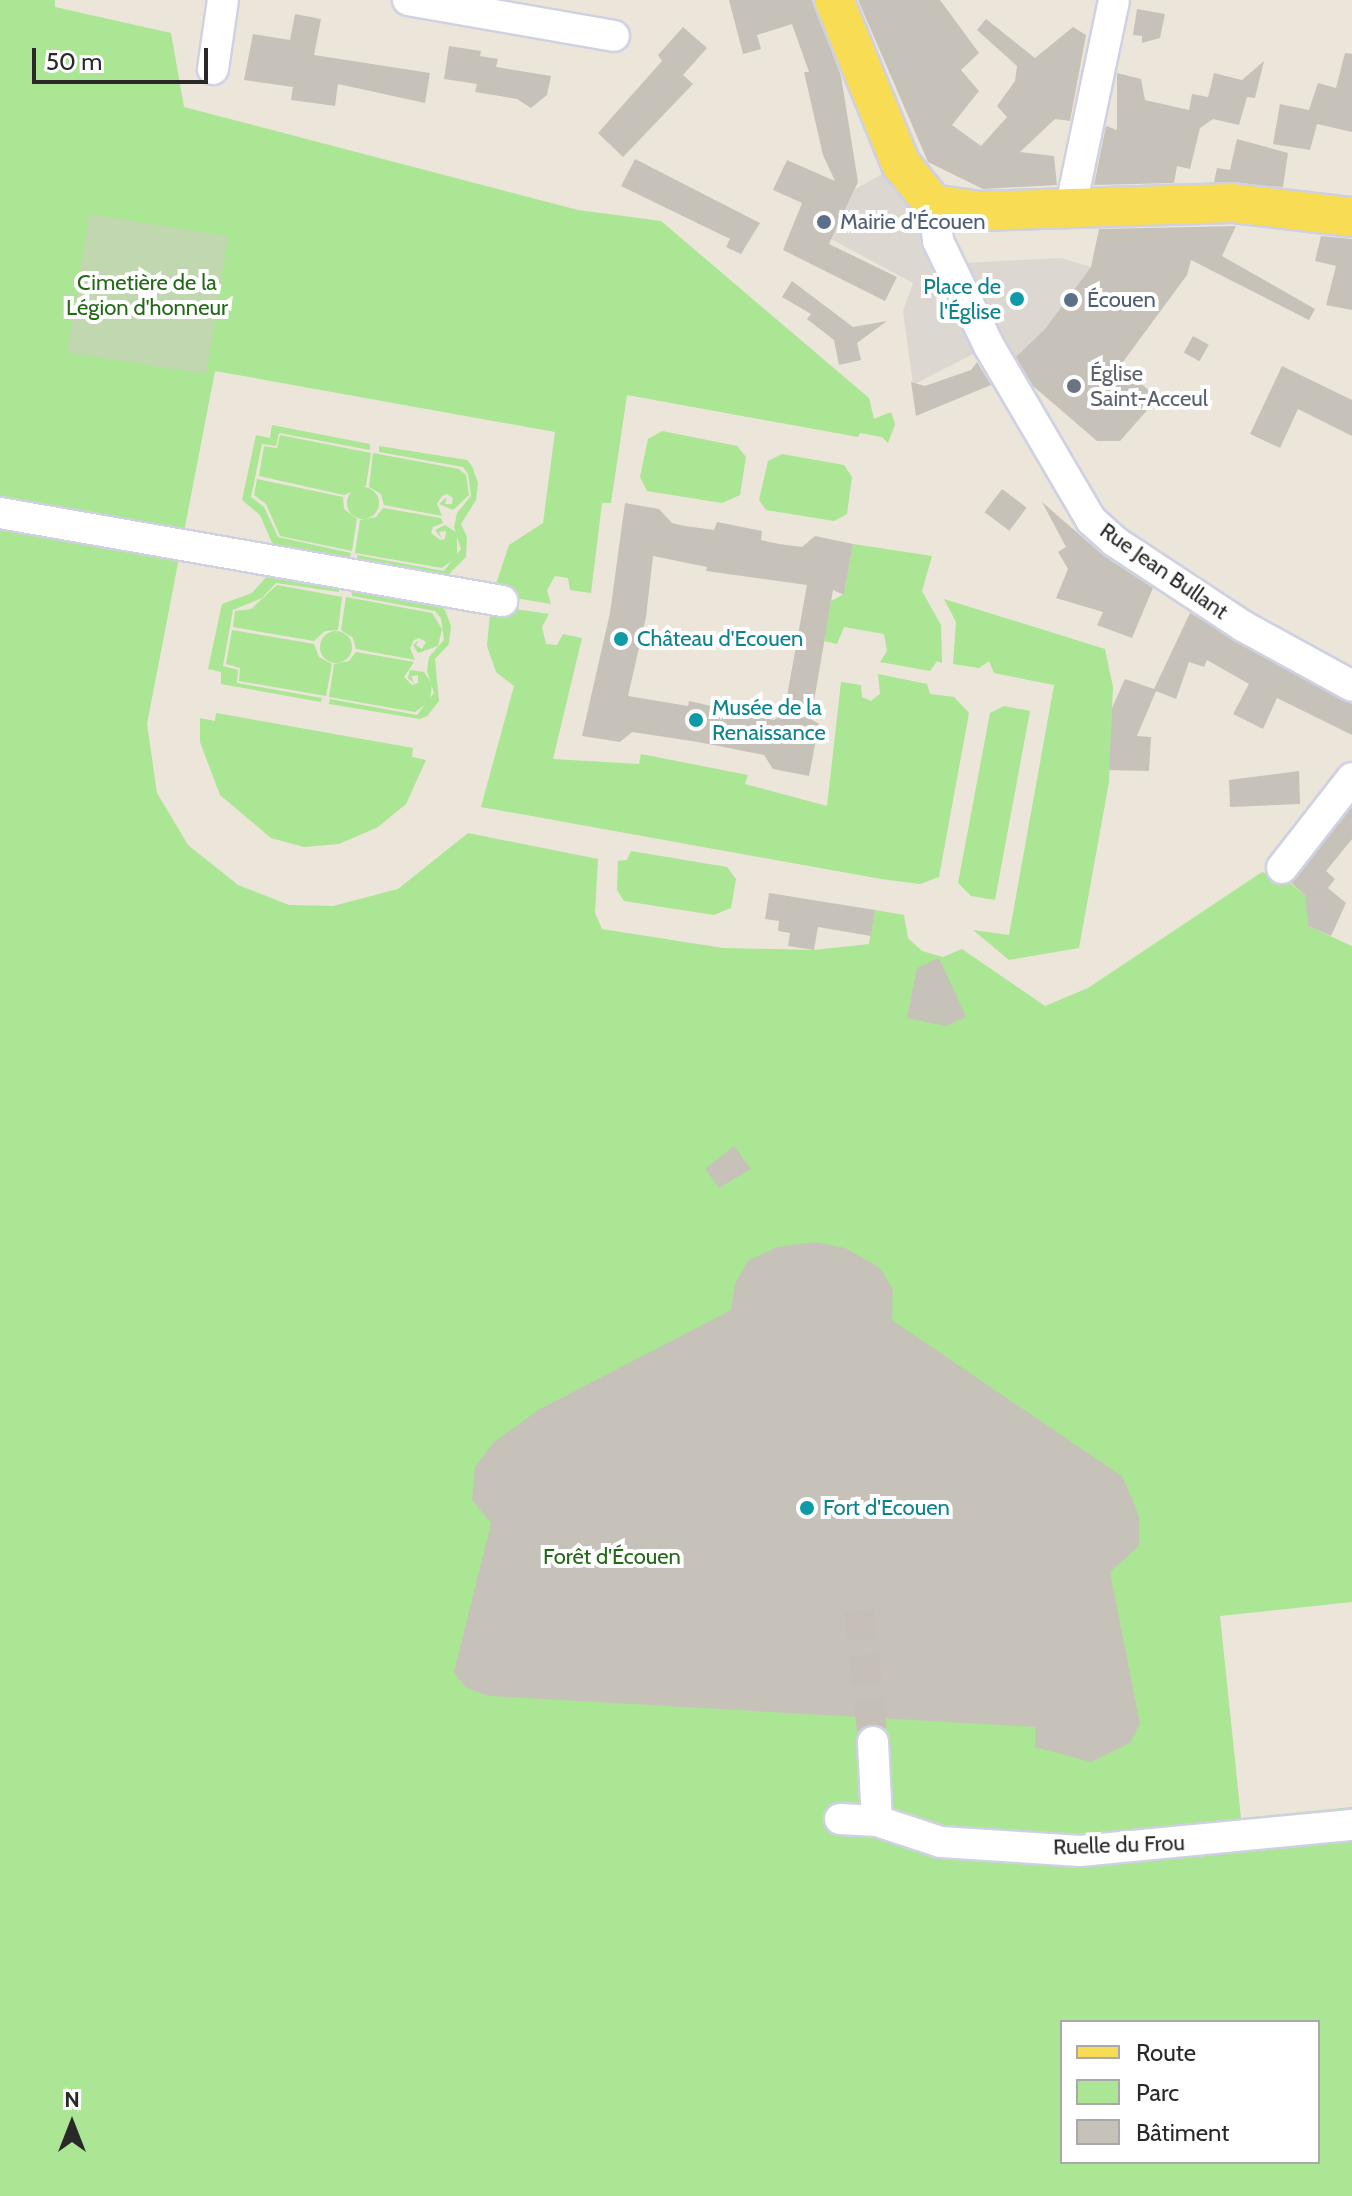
<!DOCTYPE html>
<html>
<head>
<meta charset="utf-8">
<style>
	body { margin:0 }
	#map { position:relative; width:1352px; height:2196px; overflow:hidden; background:#ece5da; font-family:Cabin,sans-serif }
	div>[style] { position:absolute }
	.green>* { inset:0; background:#aae693 }
	.round { border-radius:50% }
	.cemetery>* { inset:0; background:#c0d7b0; transform-origin:0 0 }
	.plaza>* { inset:0; background:#dcd8d1 }
	.building>* { inset:0; background:#c7c2b9; transform-origin:0 0 }
	.minor-tunnel>* { height:30px; margin-top:-15px; transform-origin:0; background:repeating-linear-gradient(90deg,#c5bfb7 0 30px,transparent 0 45px) }
	.roads { filter:drop-shadow(2px 0 #cfd1e3) drop-shadow(-2px 0 #cfd1e3) drop-shadow(0 2px #cfd1e3) drop-shadow(0 -2px #cfd1e3) }
	.minor>* { height:30px; margin:-15px; padding:0 15px; transform-origin:15px; border-radius:15px; background:#fff }
	.major>* { height:38px; margin:-19px; padding:0 19px; transform-origin:19px; border-radius:19px; background:#f7dc54 }
	.dots>* { width:22px; height:22px; translate:-50% -50%; box-sizing:border-box; border:4px solid #fff; border-radius:50% }
	span { translate:-50% -50%; white-space:nowrap; text-align:center; line-height:1.15; -webkit-text-stroke:8px #fff; paint-order:stroke }
	.service-label { font-size:22px; color:#4e5e75 }
	.left { translate:0 -50%; text-align:left }
	.park-label { font-size:22px; color:#226916 }
	.culture-label { font-size:22px; color:#0d838f }
	.right { translate:-100% -50%; text-align:right }
	.worship-label { font-size:22px; color:#5b616d }
	.street-label { font-size:22px; color:#292929 }
	.legend { position:absolute; left:1060px; top:2020px; width:260px; height:144px; box-sizing:border-box; background:#fff; border:2px solid #a9a9a9; margin:0; padding:10px 14px; list-style:none; font-size:24px; color:#292929 }
	.legend li { display:flex; align-items:center; gap:16px; height:40px }
	.legend b { width:40px; border:2px solid #a9a9a9 }
	.north { position:absolute; left:32px; top:2084px; width:80px; height:80px; -webkit-text-stroke:6px #fff; paint-order:stroke; rotate:0deg; font-size:22px; font-weight:700; line-height:32px; text-align:center; color:#292929 }
	.north::after { content:''; display:block; margin:auto; width:28px; height:36px; background:#292929; clip-path:polygon(50% 0,100% 100%,50% 72%,0 100%) }
	.scale { position:absolute; left:32px; top:48px; width:176px; height:36px; box-sizing:border-box; border:4px solid #292929; border-top:0; padding-left:10px; font-size:24px; line-height:28px; white-space:nowrap; color:#292929; -webkit-text-stroke:6px #fff; paint-order:stroke }
</style>
</head>
<body>
<div id="map">
	<div class="green">
		<div style="clip-path:polygon(evenodd,0 0,55px 0,55px 7px,171px 33px,184px 107px,578px 210px,661px 221px,869px 398px,874px 419px,891px 412px,895px 424px,888px 443px,882px 437px,860px 433px,858px 437px,627px 395px,611px 503px,602px 503px,591px 593px,570px 590px,568px 578px,555px 576px,547px 590px,551px 604px,503px 596px,496px 584px,509px 545px,543px 523px,555px 432px,215px 371px,147px 724px,157px 793px,188px 845px,238px 885px,289px 905px,333px 906px,398px 889px,468px 833px,598px 859px,595px 913px,602px 929px,723px 948px,814px 950px,869px 944px,875px 910px,904px 915px,908px 938px,922px 951px,943px 957px,962px 949px,1045px 1006px,1088px 988px,1262px 872px,1286px 880px,1306px 896px,1308px 926px,1352px 946px,1352px 1602px,1220px 1616px,1241px 1818px,1352px 1807px,1352px 2196px,0 2196px,0 0,1062px 2022px,1318px 2022px,1318px 2162px,1062px 2162px,1062px 2022px)"></div>
		<div style="clip-path:polygon(272px 425px,370px 444px,370px 450px,279px 433px,276px 446px,262px 444px,251px 497px,264px 507px,278px 537px,351px 553px,350px 558px,273px 545px,260px 515px,242px 500px,256px 435px,270px 438px)"></div>
		<div style="clip-path:polygon(662px 431px,737px 446px,746px 457px,740px 495px,722px 503px,647px 491px,640px 477px,648px 439px)"></div>
		<div style="clip-path:polygon(280px 435px,371px 453px,366px 486px,344px 495px,259px 476px,264px 446px,277px 448px)"></div>
		<div style="clip-path:polygon(379px 446px,467px 460px,472px 466px,478px 483px,476px 500px,461px 524px,467px 537px,466px 557px,447px 576px,357px 560px,357px 555px,444px 571px,461px 549px,454px 527px,457px 513px,471px 496px,468px 474px,463px 467px,379px 452px)"></div>
		<div style="clip-path:polygon(373px 453px,459px 469px,466px 475px,469px 495px,453px 510px,439px 504px,447px 497px,445px 504px,452px 504px,453px 498px,447px 494px,442px 496px,437px 504px,442px 516px,384px 505px,381px 494px,369px 487px)"></div>
		<div style="clip-path:polygon(782px 454px,844px 465px,852px 477px,847px 514px,834px 521px,766px 510px,759px 500px,768px 461px)"></div>
		<div style="clip-path:polygon(257px 479px,343px 497px,344px 509px,357px 519px,352px 551px,280px 536px,266px 504px,254px 495px)"></div>
		<div class="round" style="left:347px;top:487px;width:32px;height:32px"></div>
		<div style="clip-path:polygon(383px 508px,441px 518px,443px 523px,433px 527px,431px 533px,440px 540px,445px 539px,446px 531px,439px 532px,442px 539px,435px 530px,445px 525px,457px 533px,457px 557px,442px 568px,355px 553px,360px 520px,376px 517px)"></div>
		<div style="clip-path:polygon(853px 544px,932px 556px,922px 591px,941px 625px,942px 663px,937px 661px,930px 671px,880px 662px,887px 651px,884px 634px,844px 627px,837px 644px,824px 641px,831px 601px,844px 594px)"></div>
		<div style="clip-path:polygon(269px 574px,339px 586px,339px 592px,276px 583px,262px 598px,233px 610px,223px 666px,238px 670px,237px 683px,322px 698px,321px 702px,221px 684px,221px 672px,208px 669px,222px 604px,252px 593px)"></div>
		<div style="clip-path:polygon(277px 585px,342px 597px,338px 630px,325px 631px,314px 641px,233px 627px,235px 611px,251px 609px)"></div>
		<div style="clip-path:polygon(351px 589px,439px 604px,445px 610px,451px 626px,449px 644px,435px 659px,439px 701px,427px 716px,420px 719px,329px 704px,330px 699px,417px 715px,434px 693px,427px 671px,429px 657px,444px 640px,441px 618px,435px 611px,352px 596px)"></div>
		<div style="clip-path:polygon(346px 597px,432px 613px,442px 629px,438px 646px,418px 653px,413px 645px,419px 640px,416px 645px,422px 649px,426px 642px,419px 638px,414px 640px,410px 648px,415px 660px,356px 649px,353px 638px,341px 630px)"></div>
		<div style="clip-path:polygon(944px 599px,1105px 649px,1113px 687px,1109px 782px,1079px 948px,1009px 960px,973px 930px,1009px 935px,1054px 685px,994px 673px,989px 661px,979px 668px,953px 664px,956px 622px)"></div>
		<div style="clip-path:polygon(501px 607px,549px 614px,542px 627px,546px 644px,557px 645px,563px 634px,582px 638px,553px 759px,639px 764px,641px 754px,748px 775px,745px 784px,827px 806px,841px 682px,861px 685px,862px 697px,871px 701px,880px 694px,878px 674px,927px 684px,930px 694px,954px 697px,969px 713px,939px 877px,920px 884px,881px 879px,481px 807px,514px 686px,496px 672px,487px 646px,490px 613px)"></div>
		<div style="clip-path:polygon(232px 630px,314px 644px,319px 657px,332px 664px,326px 696px,239px 681px,240px 668px,226px 664px)"></div>
		<div class="round" style="left:320px;top:631px;width:32px;height:32px"></div>
		<div style="clip-path:polygon(356px 652px,414px 662px,404px 677px,412px 685px,418px 683px,418px 675px,411px 676px,414px 683px,408px 678px,410px 670px,424px 672px,432px 684px,430px 701px,415px 712px,329px 697px,334px 664px,349px 661px)"></div>
		<div style="clip-path:polygon(1004px 706px,1030px 711px,995px 900px,971px 896px,958px 883px,990px 713px)"></div>
		<div style="clip-path:polygon(216px 713px,413px 748px,412px 757px,426px 760px,406px 804px,378px 827px,339px 844px,304px 847px,271px 838px,220px 795px,200px 742px,200px 718px,215px 721px)"></div>
		<div style="clip-path:polygon(631px 851px,727px 867px,736px 879px,731px 908px,714px 915px,624px 901px,617px 890px,618px 861px,627px 860px)"></div>
	</div>
	<div class="cemetery">
		<div style="left:89px;top:214px;width:141px;height:140px;rotate:9deg"></div>
	</div>
	<div class="plaza">
		<div style="clip-path:polygon(901px 164px,962px 263px,1061px 258px,1091px 267px,1046px 328px,1004px 373px,989px 346px,913px 385px,903px 311px,913px 283px,831px 239px,855px 189px)"></div>
	</div>
	<div class="building">
		<div style="clip-path:polygon(729px 0,812px 0,841px 76px,858px 182px,829px 244px,897px 277px,885px 301px,783px 250px,802px 203px,773px 190px,787px 160px,835px 181px,823px 155px,804px 72px,809px 72px,792px 24px,757px 35px,761px 49px,743px 54px)"></div>
		<div style="clip-path:polygon(858px 0,940px 0,979px 53px,961px 70px,979px 91px,952px 125px,981px 146px,1007px 117px,997px 106px,1015px 81px,1017px 66px,977px 30px,986px 19px,1035px 58px,1073px 27px,1086px 35px,1070px 121px,1055px 119px,1020px 152px,1054px 156px,1057px 185px,983px 189px,928px 162px)"></div>
		<div style="clip-path:polygon(1137px 9px,1165px 14px,1160px 38px,1142px 43px,1142px 36px,1133px 35px)"></div>
		<div style="clip-path:polygon(295px 14px,321px 19px,314px 55px,430px 73px,425px 103px,338px 84px,335px 106px,291px 100px,293px 87px,244px 80px,253px 34px,290px 40px)"></div>
		<div style="clip-path:polygon(683px 27px,707px 48px,683px 75px,693px 84px,623px 157px,598px 133px,662px 61px,658px 55px)"></div>
		<div style="clip-path:polygon(449px 46px,481px 51px,480px 56px,498px 59px,496px 67px,551px 76px,547px 95px,531px 108px,517px 99px,475px 92px,477px 84px,444px 79px)"></div>
		<div style="clip-path:polygon(1345px 53px,1352px 54px,1352px 132px,1317px 124px,1310px 150px,1273px 144px,1280px 104px,1309px 110px,1318px 83px,1336px 88px)"></div>
		<div style="clip-path:polygon(1264px 61px,1255px 98px,1247px 97px,1239px 125px,1213px 119px,1200px 128px,1190px 169px,1177px 166px,1174px 183px,1094px 185px,1106px 126px,1117px 130px,1117px 73px,1141px 79px,1145px 100px,1189px 110px,1192px 94px,1208px 97px,1214px 73px,1242px 80px)"></div>
		<div style="clip-path:polygon(1237px 139px,1288px 153px,1283px 187px,1214px 182px,1217px 168px,1230px 170px)"></div>
		<div style="clip-path:polygon(635px 159px,760px 223px,741px 254px,726px 247px,730px 239px,621px 186px)"></div>
		<div style="clip-path:polygon(1236px 226px,1222px 256px,1315px 309px,1309px 320px,1191px 260px,1187px 275px,1120px 366px,1158px 398px,1120px 441px,1097px 441px,1033px 386px,1016px 357px,1045px 329px,1091px 267px,1099px 229px)"></div>
		<div style="clip-path:polygon(1321px 236px,1352px 239px,1352px 310px,1326px 305px,1336px 266px,1315px 261px)"></div>
		<div style="clip-path:polygon(792px 281px,853px 327px,887px 321px,857px 343px,861px 360px,839px 365px,834px 340px,807px 319px,811px 314px,782px 297px)"></div>
		<div style="left:1193px;top:336px;width:18px;height:19px;rotate:29deg"></div>
		<div style="clip-path:polygon(977px 362px,991px 385px,916px 416px,911px 382px,925px 386px,971px 370px)"></div>
		<div style="clip-path:polygon(1282px 366px,1352px 400px,1352px 436px,1298px 409px,1280px 448px,1250px 434px)"></div>
		<div style="left:1002px;top:489px;width:31px;height:29px;rotate:37deg"></div>
		<div style="clip-path:polygon(1042px 502px,1104px 556px,1153px 588px,1132px 638px,1097px 625px,1103px 612px,1056px 598px,1068px 569px,1058px 552px,1066px 547px)"></div>
		<div style="clip-path:polygon(evenodd,625px 503px,659px 509px,672px 523px,685px 526px,714px 530px,717px 522px,762px 531px,761px 540px,779px 544px,802px 547px,815px 536px,853px 544px,844px 595px,833px 590px,811px 719px,819px 724px,809px 776px,773px 769px,764px 755px,698px 742px,632px 732px,620px 742px,582px 736px,610px 613px,625px 503px,653px 556px,707px 567px,706px 571px,807px 585px,784px 713px,774px 720px,689px 701px,688px 706px,628px 696px,646px 617px,653px 556px)"></div>
		<div style="clip-path:polygon(1190px 613px,1352px 704px,1352px 735px,1277px 698px,1263px 729px,1233px 714px,1249px 684px,1207px 660px,1204px 667px,1189px 662px,1176px 699px,1156px 691px,1137px 736px,1151px 737px,1149px 771px,1109px 770px,1112px 708px,1125px 679px,1154px 689px)"></div>
		<div style="clip-path:polygon(1299px 771px,1300px 804px,1230px 807px,1229px 780px)"></div>
		<div style="clip-path:polygon(1352px 807px,1352px 839px,1326px 871px,1335px 879px,1328px 888px,1346px 903px,1331px 936px,1308px 926px,1305px 895px,1291px 883px)"></div>
		<div style="clip-path:polygon(769px 893px,875px 910px,871px 936px,818px 927px,814px 950px,788px 946px,790px 933px,778px 931px,779px 921px,765px 919px)"></div>
		<div style="clip-path:polygon(939px 958px,966px 1017px,946px 1026px,907px 1018px,917px 968px)"></div>
		<div style="clip-path:polygon(734px 1146px,751px 1169px,719px 1188px,705px 1169px)"></div>
		<div style="clip-path:polygon(815px 1242px,845px 1248px,879px 1267px,893px 1289px,892px 1320px,1123px 1477px,1139px 1516px,1139px 1546px,1110px 1572px,1140px 1724px,1130px 1743px,1091px 1762px,1035px 1747px,1035px 1727px,489px 1696px,465px 1687px,454px 1672px,491px 1523px,472px 1500px,475px 1467px,494px 1442px,540px 1409px,731px 1310px,735px 1284px,748px 1261px,777px 1247px)"></div>
	</div>
	<div class="minor-tunnel">
		<div style="left:859px;top:1610px;width:133px;rotate:83.9deg"></div>
	</div>
	<div class="roads">
		<div class="minor">
			<div style="left:408px;top:0;width:209px;rotate:9.9deg"></div>
			<div style="left:213px;top:69px;width:70px;rotate:-81.8deg"></div>
			<div style="left:933px;top:204px;width:37px;rotate:82deg"></div>
			<div style="left:938px;top:241px;width:117px;rotate:64.1deg"></div>
			<div style="left:989px;top:346px;width:202px;rotate:59.6deg"></div>
			<div style="left:1091px;top:520px;width:31px;rotate:42deg"></div>
			<div style="left:1114px;top:541px;width:154px;rotate:33.4deg"></div>
			<div style="left:1243px;top:626px;width:124px;rotate:28.8deg"></div>
			<div style="left:1071px;top:206px;width:210px;rotate:-78.2deg"></div>
			<div style="left:0;top:513px;width:510px;rotate:9.94deg"></div>
			<div style="left:1282px;top:868px;width:114px;rotate:-52.1deg"></div>
			<div style="left:873px;top:1742px;width:79px;rotate:87.1deg"></div>
			<div style="left:840px;top:1819px;width:37px;rotate:3deg"></div>
			<div style="left:877px;top:1821px;width:67px;rotate:18.2deg"></div>
			<div style="left:941px;top:1842px;width:139px;rotate:3.7deg"></div>
			<div style="left:1080px;top:1851px;width:273px;rotate:-5.5deg"></div>
		</div>
		<div class="major">
			<div style="left:834px;top:0;width:177px;rotate:67.8deg"></div>
			<div style="left:901px;top:164px;width:51px;rotate:51.3deg"></div>
			<div style="left:933px;top:204px;width:47px;rotate:8.7deg"></div>
			<div style="left:979px;top:211px;width:253px;rotate:-1.8deg"></div>
			<div style="left:1232px;top:203px;width:121px;rotate:6.7deg"></div>
		</div>
	</div>
	<div class="dots">
		<div style="left:824px;top:222px;background:#5c6f8a"></div>
		<div style="left:1017px;top:299px;background:#0f9aa8"></div>
		<div style="left:1071px;top:300px;background:#5c6f8a"></div>
		<div style="left:1074px;top:386px;background:#6b7280"></div>
		<div style="left:621px;top:639px;background:#0f9aa8"></div>
		<div style="left:696px;top:720px;background:#0f9aa8"></div>
		<div style="left:807px;top:1508px;background:#0f9aa8"></div>
	</div>
	<div class="service-label">
		<span class="left" style="left:840px;top:222px">Mairie d'Écouen</span>
		<span class="left" style="left:1087px;top:300px">Écouen</span>
	</div>
	<div class="park-label">
		<span style="left:147px;top:295px">Cimetière de la<br>Légion d'honneur</span>
		<span style="left:612px;top:1557px">Forêt d'Écouen</span>
	</div>
	<div class="culture-label">
		<span class="right" style="left:1001px;top:299px">Place de<br>l'Église</span>
		<span class="left" style="left:637px;top:639px">Château d'Ecouen</span>
		<span class="left" style="left:712px;top:720px">Musée de la<br>Renaissance</span>
		<span class="left" style="left:823px;top:1508px">Fort d'Ecouen</span>
	</div>
	<div class="worship-label">
		<span class="left" style="left:1090px;top:386px">Église<br>Saint-Acceul</span>
	</div>
	<div class="street-label">
		<span style="left:1164px;top:571px;rotate:35deg">Rue Jean Bullant</span>
		<span style="left:1119px;top:1845px;rotate:-2deg">Ruelle du Frou</span>
	</div>
	<ul class="legend">
	<li><b style="height:10px;background:#f7dc54"></b>Route</li>
	<li><b style="height:22px;background:#aae693"></b>Parc</li>
	<li><b style="height:22px;background:#c7c2b9"></b>Bâtiment</li>
	</ul>
	<div class="north">N</div>
	<div class="scale">50 m</div>
</div>
</body>
</html>
